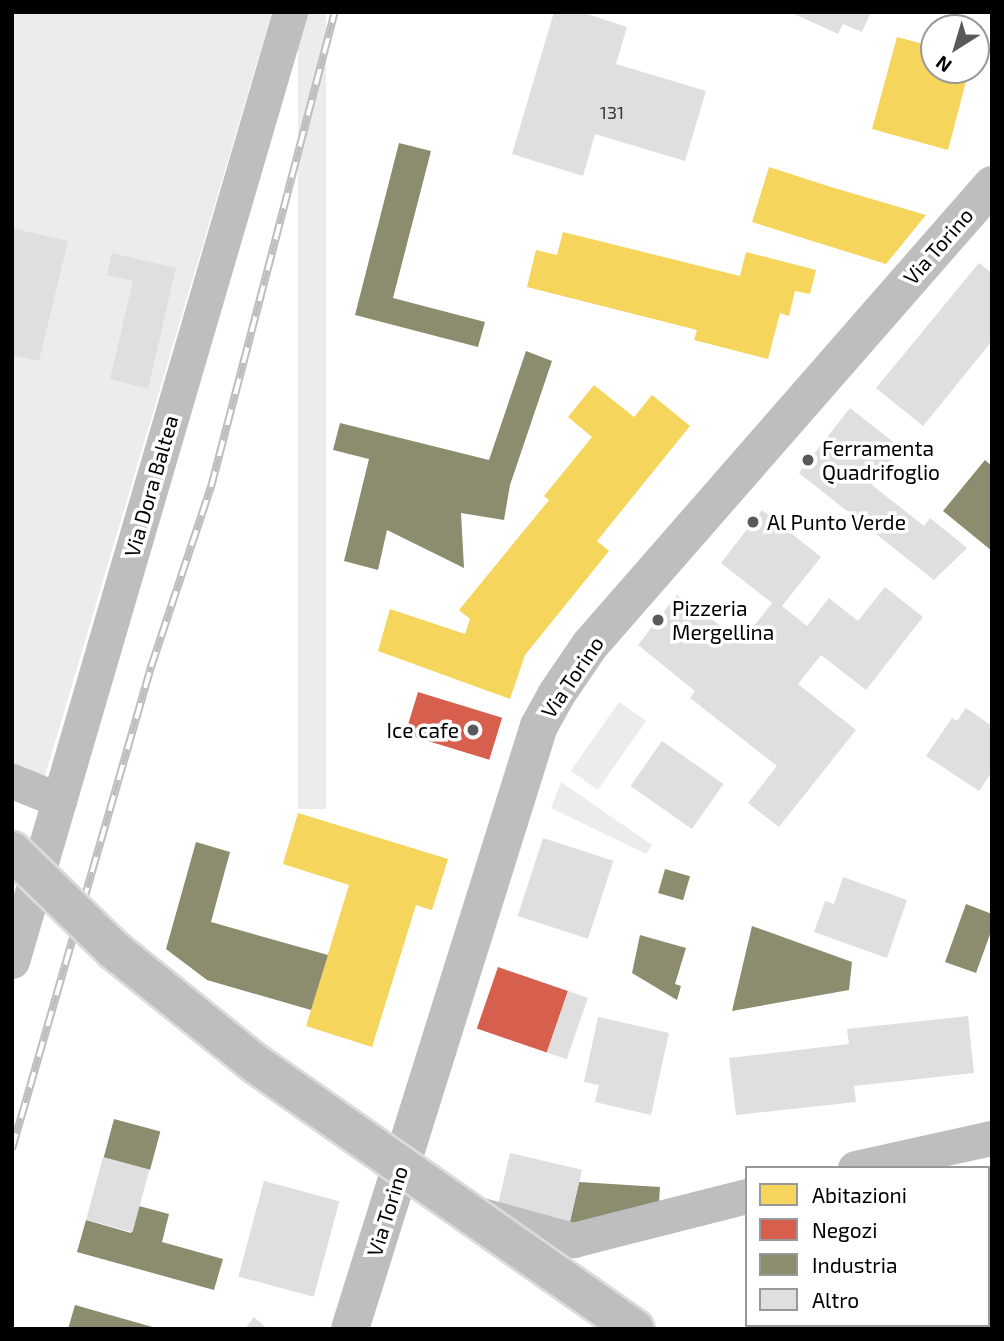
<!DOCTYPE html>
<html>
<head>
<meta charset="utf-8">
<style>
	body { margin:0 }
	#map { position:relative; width:1004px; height:1341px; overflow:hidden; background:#fff; font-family:"Exo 2",sans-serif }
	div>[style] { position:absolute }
	.green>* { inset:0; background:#ececec; transform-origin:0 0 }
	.homes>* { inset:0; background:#f6d55c }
	.shops>* { inset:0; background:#d6604d; transform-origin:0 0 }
	.industry>* { inset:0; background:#8c8c6e; transform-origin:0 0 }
	.building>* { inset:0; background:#dfdfdf; transform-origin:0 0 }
	.minor>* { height:35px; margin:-17.5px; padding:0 17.5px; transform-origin:17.5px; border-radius:17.5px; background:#bebebe }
	.tertiary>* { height:38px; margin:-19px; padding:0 19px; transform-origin:19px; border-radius:19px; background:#bebebe }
	.rail>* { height:8px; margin-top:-4px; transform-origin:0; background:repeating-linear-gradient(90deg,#fff 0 16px,#bebebe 0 32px); box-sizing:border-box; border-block:2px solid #bebebe }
	.bridges { filter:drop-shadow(2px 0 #dbdbdb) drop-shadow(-2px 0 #dbdbdb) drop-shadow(0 2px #dbdbdb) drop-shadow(0 -2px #dbdbdb) }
	.primary-bridge>* { height:38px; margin:-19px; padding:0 19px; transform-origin:19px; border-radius:19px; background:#bebebe }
	.dots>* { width:19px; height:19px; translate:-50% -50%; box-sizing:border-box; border:4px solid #fff; border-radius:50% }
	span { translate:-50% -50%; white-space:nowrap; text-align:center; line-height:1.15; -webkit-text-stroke:7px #fff; paint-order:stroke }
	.number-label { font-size:18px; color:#383838 }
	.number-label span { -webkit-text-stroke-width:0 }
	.street-label { font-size:21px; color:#000 }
	.poi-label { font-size:21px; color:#000 }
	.left { translate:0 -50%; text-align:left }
	.right { translate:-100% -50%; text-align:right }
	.frame { position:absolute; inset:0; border:14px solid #000; pointer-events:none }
	.legend { position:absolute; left:745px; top:1166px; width:245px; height:161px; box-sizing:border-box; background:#fff; border:2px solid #999; margin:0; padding:9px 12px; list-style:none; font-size:21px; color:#000 }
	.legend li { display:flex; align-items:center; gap:14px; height:35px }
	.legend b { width:35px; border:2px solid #999 }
	.north { position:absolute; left:920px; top:14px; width:70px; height:70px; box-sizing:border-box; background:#fff; border:2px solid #999; border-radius:50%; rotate:217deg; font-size:19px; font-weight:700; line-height:28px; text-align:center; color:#000 }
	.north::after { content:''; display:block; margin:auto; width:24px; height:32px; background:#595959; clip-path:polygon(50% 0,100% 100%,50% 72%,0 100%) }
</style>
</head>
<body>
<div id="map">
	<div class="green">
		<div style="clip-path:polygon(12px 12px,272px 12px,45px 776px,12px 764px)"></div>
		<div style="left:298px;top:12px;width:28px;height:797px"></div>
		<div style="left:619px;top:702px;width:33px;height:84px;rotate:35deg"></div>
		<div style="clip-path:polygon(561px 782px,652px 845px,646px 854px,551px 808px)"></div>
		<div style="left:776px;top:1325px;width:189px;height:9px"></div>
	</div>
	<div class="homes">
		<div style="clip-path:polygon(897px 37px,934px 47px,934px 70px,969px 70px,948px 150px,872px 129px)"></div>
		<div style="clip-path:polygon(769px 167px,831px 187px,926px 215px,886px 264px,752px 222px)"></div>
		<div style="clip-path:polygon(563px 232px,740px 276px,746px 252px,816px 270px,810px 294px,795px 291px,789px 316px,780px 313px,768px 359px,694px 340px,697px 330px,527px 287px,536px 250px,557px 255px)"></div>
		<div style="clip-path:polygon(594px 385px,634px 417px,652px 395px,690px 426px,597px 541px,609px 551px,525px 655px,510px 699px,378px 651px,390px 609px,465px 634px,470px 619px,459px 610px,549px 500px,544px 496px,592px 437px,568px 417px)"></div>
		<div style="clip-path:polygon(298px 813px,448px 859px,432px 910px,416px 905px,372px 1047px,306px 1026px,349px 885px,283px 864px)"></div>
	</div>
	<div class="shops">
		<div style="left:418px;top:692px;width:88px;height:44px;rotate:17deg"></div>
		<div style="left:498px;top:967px;width:74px;height:65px;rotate:19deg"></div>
	</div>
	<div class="industry">
		<div style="clip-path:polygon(399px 143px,431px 151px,393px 298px,485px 322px,478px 347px,355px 315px)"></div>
		<div style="clip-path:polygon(526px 351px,552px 361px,510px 485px,504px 520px,461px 513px,464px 568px,387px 530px,378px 570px,344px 561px,369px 459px,333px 450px,340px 423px,489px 460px)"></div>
		<div style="clip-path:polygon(985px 460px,992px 466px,992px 551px,943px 511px)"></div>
		<div style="clip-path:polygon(196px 842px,230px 852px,211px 922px,328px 955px,311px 1010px,207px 980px,166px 949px)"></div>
		<div style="left:665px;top:869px;width:26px;height:25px;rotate:16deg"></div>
		<div style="clip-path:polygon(966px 904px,992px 914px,992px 929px,976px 973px,945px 962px)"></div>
		<div style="clip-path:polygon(752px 926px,852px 962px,849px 990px,732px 1011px)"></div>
		<div style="clip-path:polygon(640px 935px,686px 948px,675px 984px,681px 986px,677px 1000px,632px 973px)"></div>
		<div style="left:114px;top:1119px;width:48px;height:40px;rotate:15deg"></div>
		<div style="clip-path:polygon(579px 1182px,660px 1187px,659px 1203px,569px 1225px)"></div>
		<div style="clip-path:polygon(139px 1206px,169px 1214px,162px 1242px,223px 1259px,214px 1290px,77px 1252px,86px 1220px,131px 1233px)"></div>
		<div style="clip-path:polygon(75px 1305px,156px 1328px,156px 1329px,68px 1329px)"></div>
	</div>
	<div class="building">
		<div style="clip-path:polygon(554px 12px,581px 12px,627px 27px,616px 64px,706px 91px,685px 161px,595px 134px,583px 176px,512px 154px)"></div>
		<div style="clip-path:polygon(790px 12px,871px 12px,862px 32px,843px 24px,838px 34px)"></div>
		<div style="clip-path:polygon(12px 228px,68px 241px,39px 361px,12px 355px)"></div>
		<div style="clip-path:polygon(112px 253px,176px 268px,148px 389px,110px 379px,133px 281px,107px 275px)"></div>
		<div style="clip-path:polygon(979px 263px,992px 273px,992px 341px,923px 426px,876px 388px)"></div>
		<div style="clip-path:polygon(850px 408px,901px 448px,872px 485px,924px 526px,930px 518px,967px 548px,934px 580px,799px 473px)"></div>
		<div style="clip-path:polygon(762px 510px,821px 557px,782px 606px,807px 626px,829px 598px,858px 621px,885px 587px,923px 617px,866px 690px,821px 655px,798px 684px,856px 730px,779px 827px,748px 803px,777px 766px,690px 698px,695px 691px,638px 645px,677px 595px,742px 641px,772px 603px,721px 563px)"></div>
		<div style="clip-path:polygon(966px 708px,992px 726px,992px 772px,979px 791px,926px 756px,952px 718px,957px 721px)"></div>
		<div style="left:662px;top:741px;width:75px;height:55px;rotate:35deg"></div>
		<div style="left:543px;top:838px;width:74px;height:82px;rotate:18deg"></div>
		<div style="clip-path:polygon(843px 877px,907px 900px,887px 958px,814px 932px,825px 901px,834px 904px)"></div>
		<div style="left:568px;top:991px;width:21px;height:65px;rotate:19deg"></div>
		<div style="clip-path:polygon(968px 1016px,974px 1073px,854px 1086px,856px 1102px,736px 1115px,729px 1058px,849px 1044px,847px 1029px)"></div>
		<div style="clip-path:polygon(598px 1017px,669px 1033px,651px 1115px,595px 1102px,599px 1085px,584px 1082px)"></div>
		<div style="left:510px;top:1153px;width:74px;height:57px;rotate:13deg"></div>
		<div style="left:103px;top:1157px;width:48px;height:65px;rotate:15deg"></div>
		<div style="left:264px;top:1181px;width:78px;height:99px;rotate:15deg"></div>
		<div style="left:992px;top:1281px;width:41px;height:4px;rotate:90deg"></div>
		<div style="clip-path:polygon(254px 1317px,268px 1329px,245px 1329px)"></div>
	</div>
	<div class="minor">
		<div style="left:12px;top:781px;width:51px;rotate:22deg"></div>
		<div style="left:12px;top:961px;width:989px;rotate:-73.67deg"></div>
		<div style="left:855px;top:1168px;width:140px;rotate:-12.4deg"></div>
		<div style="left:474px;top:1213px;width:103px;rotate:15.3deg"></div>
		<div style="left:573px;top:1240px;width:179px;rotate:-14.2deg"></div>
	</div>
	<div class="tertiary">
		<div style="left:350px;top:1329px;width:632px;rotate:-72.6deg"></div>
		<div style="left:539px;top:726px;width:35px;rotate:-61deg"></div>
		<div style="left:556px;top:695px;width:60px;rotate:-55.8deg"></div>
		<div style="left:590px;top:645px;width:611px;rotate:-48.85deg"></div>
	</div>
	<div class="rail">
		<div style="left:12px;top:1149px;width:502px;rotate:-73.91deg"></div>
		<div style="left:151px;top:667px;width:190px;rotate:-71.6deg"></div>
		<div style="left:211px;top:487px;width:491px;rotate:-75.4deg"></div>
	</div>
	<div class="bridges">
		<div class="primary-bridge">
			<div style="left:12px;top:851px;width:142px;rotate:44.1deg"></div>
			<div style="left:114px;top:950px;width:182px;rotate:38.8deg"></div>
			<div style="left:256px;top:1064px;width:462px;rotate:35deg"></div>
		</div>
	</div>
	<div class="dots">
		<div style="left:808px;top:460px;background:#595959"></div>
		<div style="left:753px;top:522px;background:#595959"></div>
		<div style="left:658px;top:620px;background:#595959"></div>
		<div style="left:473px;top:730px;background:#595959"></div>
	</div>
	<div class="number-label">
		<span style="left:612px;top:112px">131</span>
	</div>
	<div class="street-label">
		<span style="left:938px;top:246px;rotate:-49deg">Via Torino</span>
		<span style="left:151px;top:486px;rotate:-74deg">Via Dora Baltea</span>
		<span style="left:572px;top:677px;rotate:-56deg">Via Torino</span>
		<span style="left:387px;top:1211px;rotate:-73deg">Via Torino</span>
	</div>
	<div class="poi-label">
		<span class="left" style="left:822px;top:460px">Ferramenta<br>Quadrifoglio</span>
		<span class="left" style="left:767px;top:522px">Al Punto Verde</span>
		<span class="left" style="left:672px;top:620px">Pizzeria<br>Mergellina</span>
		<span class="right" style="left:459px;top:730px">Ice cafe</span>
	</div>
	<div class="frame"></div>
	<ul class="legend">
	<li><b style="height:19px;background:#f6d55c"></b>Abitazioni</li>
	<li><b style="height:19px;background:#d6604d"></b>Negozi</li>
	<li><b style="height:19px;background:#8c8c6e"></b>Industria</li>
	<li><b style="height:19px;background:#dfdfdf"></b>Altro</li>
	</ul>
	<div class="north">N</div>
</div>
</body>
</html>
